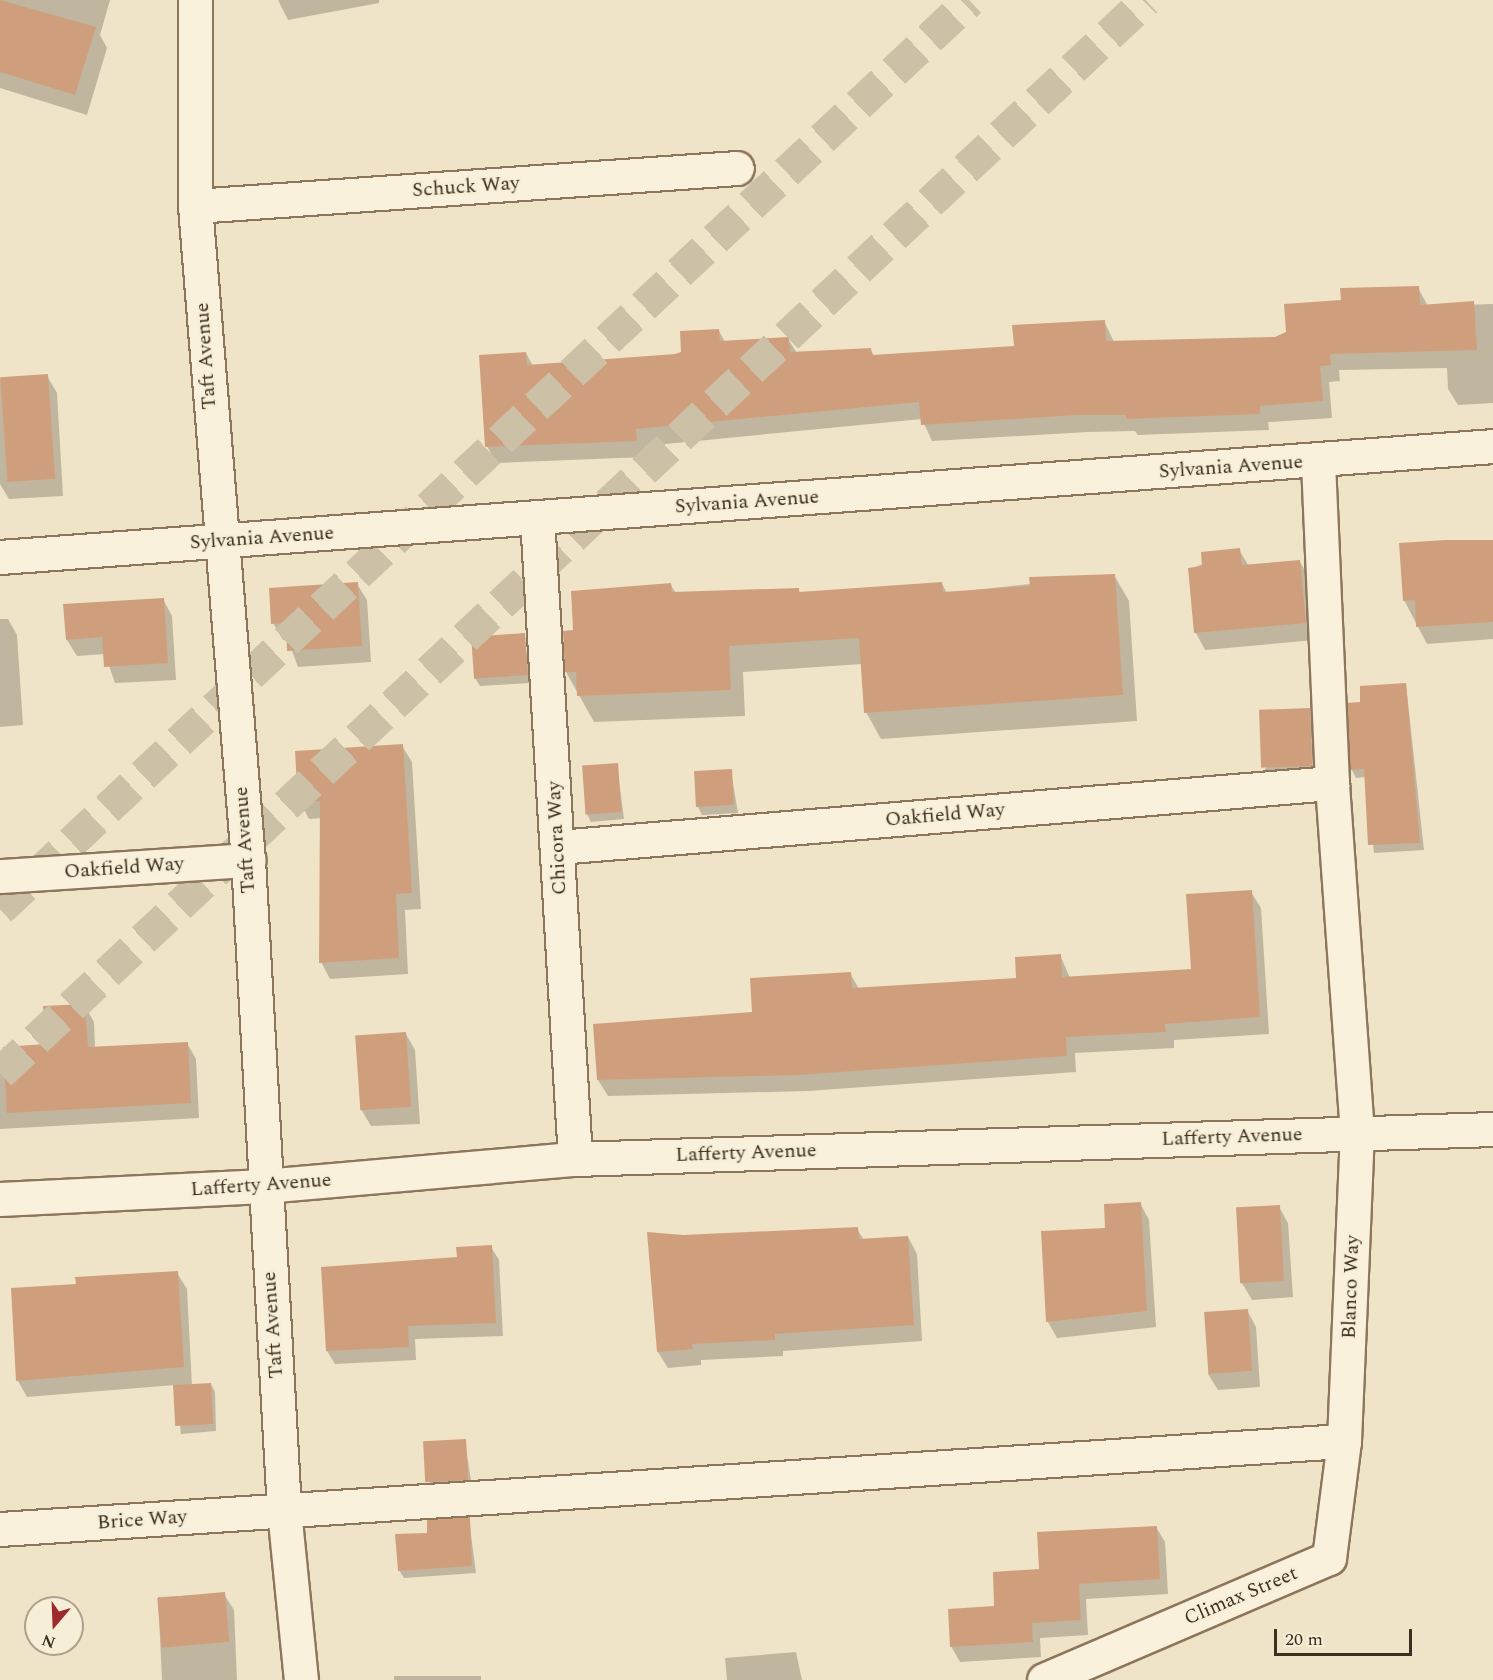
<!DOCTYPE html>
<html>
<head>
<meta charset="utf-8">
<style>
	body { margin:0 }
	#map { position:relative; width:1493px; height:1680px; overflow:hidden; background:#f0e4c8; font-family:Spectral,serif }
	div>[style] { position:absolute }
	.shadow>* { inset:0; background:#0003; transform-origin:0 0 }
	.building>* { inset:0; background:#cf9f7d; transform-origin:0 0 }
	.highway-tunnel>* { height:33px; margin-top:-16.5px; transform-origin:0; background:repeating-linear-gradient(90deg,#ccc0a6 0 33px,transparent 0 49px) }
	.roads { filter:drop-shadow(2px 0 #8d765c) drop-shadow(-2px 0 #8d765c) drop-shadow(0 2px #8d765c) drop-shadow(0 -2px #8d765c) }
	.minor>* { height:33px; margin:-16.5px; padding:0 16.5px; transform-origin:16.5px; border-radius:16.5px; background:#faf1dc }
	span { translate:-50% -50%; white-space:nowrap; text-align:center; line-height:1.15; -webkit-text-stroke:4.5px #f7eed8; paint-order:stroke }
	.street-label { font-size:20px; color:#3d2e20 }
	.north { position:absolute; left:24px; top:1596px; width:60px; height:60px; box-sizing:border-box; background:#f7eed8; border:2px solid #ada18e; border-radius:50%; rotate:199deg; font-size:16px; font-weight:700; line-height:24px; text-align:center; color:#3d2e20 }
	.north::after { content:''; display:block; margin:auto; width:21px; height:27px; background:#9e2a2b; clip-path:polygon(50% 0,100% 100%,50% 72%,0 100%) }
	.scale { position:absolute; left:1274px; top:1629px; width:138px; height:27px; box-sizing:border-box; border:3px solid #3d2e20; border-top:0; padding-left:8px; font-size:18px; line-height:21px; white-space:nowrap; color:#3d2e20; -webkit-text-stroke:4px #f7eed8; paint-order:stroke }
</style>
</head>
<body>
<div id="map">
	<div class="shadow">
		<div style="clip-path:polygon(0 0,110px 0,100px 35px,107px 48px,87px 115px,0 88px)"></div>
		<div style="clip-path:polygon(278px 0,379px 0,379px 3px,288px 20px)"></div>
		<div style="clip-path:polygon(1418px 288px,1428px 306px,1493px 304px,1493px 403px,1458px 405px,1448px 389px,1447px 368px,1339px 370px,1340px 381px,1329px 382px,1332px 418px,1268px 422px,1269px 430px,1138px 435px,1135px 431px,1088px 432px,932px 441px,922px 419px,645px 446px,645px 457px,496px 463px,487px 446px,526px 353px,533px 366px,676px 356px,719px 331px,725px 342px,788px 339px,797px 353px,870px 349px,875px 357px,1015px 347px,1104px 321px,1114px 342px,1276px 339px,1342px 301px)"></div>
		<div style="clip-path:polygon(47px 376px,57px 393px,63px 496px,9px 499px,0 484px,0 379px)"></div>
		<div style="clip-path:polygon(1493px 541px,1493px 639px,1427px 644px,1404px 600px)"></div>
		<div style="clip-path:polygon(1239px 550px,1249px 566px,1300px 562px,1309px 578px,1315px 640px,1205px 650px,1196px 633px,1190px 569px)"></div>
		<div style="clip-path:polygon(1114px 575px,1129px 601px,1137px 721px,881px 739px,866px 712px,862px 664px,743px 672px,745px 716px,594px 722px,566px 672px,575px 632px,670px 584px,676px 593px,798px 589px,801px 594px,942px 584px,947px 593px)"></div>
		<div style="clip-path:polygon(357px 584px,367px 600px,371px 662px,298px 667px,288px 640px,283px 640px,273px 623px)"></div>
		<div style="clip-path:polygon(163px 599px,172px 616px,176px 680px,115px 683px,105px 654px,77px 656px,67px 640px)"></div>
		<div style="clip-path:polygon(0 619px,8px 619px,17px 635px,23px 725px,0 727px)"></div>
		<div style="clip-path:polygon(524px 634px,531px 683px,480px 686px,475px 678px)"></div>
		<div style="clip-path:polygon(1406px 684px,1424px 850px,1374px 853px,1366px 777px,1356px 778px,1352px 770px,1362px 703px)"></div>
		<div style="clip-path:polygon(1309px 710px,1319px 726px,1321px 782px,1274px 786px,1265px 769px)"></div>
		<div style="clip-path:polygon(402px 746px,412px 762px,421px 909px,405px 910px,408px 974px,330px 979px,321px 962px,322px 818px,309px 819px,300px 802px)"></div>
		<div style="clip-path:polygon(617px 765px,624px 819px,591px 822px,587px 814px)"></div>
		<div style="clip-path:polygon(731px 771px,738px 813px,702px 815px,698px 807px)"></div>
		<div style="clip-path:polygon(1251px 892px,1261px 908px,1269px 1034px,1174px 1040px,1174px 1048px,1075px 1053px,1076px 1072px,808px 1091px,608px 1096px,598px 1080px,850px 973px,859px 989px,1018px 979px,1060px 955px,1070px 978px,1192px 970px)"></div>
		<div style="clip-path:polygon(85px 1006px,94px 1022px,95px 1048px,187px 1043px,196px 1059px,199px 1118px,0 1129px,0 1063px,47px 1046px)"></div>
		<div style="clip-path:polygon(406px 1034px,415px 1050px,420px 1124px,371px 1126px,361px 1109px)"></div>
		<div style="clip-path:polygon(1140px 1203px,1149px 1220px,1156px 1327px,1057px 1338px,1048px 1322px,1107px 1229px)"></div>
		<div style="clip-path:polygon(1279px 1207px,1288px 1223px,1293px 1297px,1252px 1300px,1242px 1283px)"></div>
		<div style="clip-path:polygon(857px 1229px,864px 1240px,908px 1237px,917px 1254px,922px 1341px,783px 1351px,783px 1356px,701px 1360px,701px 1365px,668px 1368px,658px 1352px,683px 1237px)"></div>
		<div style="clip-path:polygon(491px 1247px,499px 1260px,503px 1336px,415px 1339px,416px 1360px,335px 1364px,327px 1351px,458px 1259px)"></div>
		<div style="clip-path:polygon(177px 1273px,187px 1289px,192px 1386px,211px 1384px,215px 1392px,216px 1431px,181px 1434px,175px 1385px,27px 1397px,18px 1381px,77px 1286px)"></div>
		<div style="clip-path:polygon(1247px 1310px,1256px 1327px,1260px 1387px,1218px 1390px,1208px 1374px)"></div>
		<div style="clip-path:polygon(465px 1441px,472px 1487px,431px 1490px,424px 1442px)"></div>
		<div style="clip-path:polygon(469px 1519px,476px 1573px,404px 1578px,399px 1570px,429px 1535px)"></div>
		<div style="clip-path:polygon(1156px 1527px,1165px 1542px,1168px 1594px,1086px 1599px,1088px 1635px,1040px 1638px,1041px 1657px,960px 1662px,951px 1646px,996px 1608px)"></div>
		<div style="clip-path:polygon(224px 1594px,234px 1610px,237px 1680px,162px 1680px,158px 1597px)"></div>
		<div style="clip-path:polygon(796px 1652px,802px 1680px,727px 1680px,725px 1658px)"></div>
		<div style="left:394px;top:1676px;width:87px;height:4px"></div>
	</div>
	<div class="building">
		<div style="clip-path:polygon(0 0,96px 27px,75px 95px,0 72px)"></div>
		<div style="clip-path:polygon(1419px 286px,1420px 305px,1474px 301px,1477px 350px,1330px 354px,1331px 365px,1320px 366px,1323px 401px,1260px 406px,1260px 414px,1126px 419px,1126px 415px,1077px 415px,921px 425px,919px 402px,636px 429px,637px 441px,485px 447px,479px 355px,526px 352px,527px 365px,675px 354px,681px 352px,680px 331px,719px 329px,720px 341px,789px 337px,790px 352px,871px 348px,872px 355px,1014px 346px,1012px 325px,1105px 320px,1106px 341px,1275px 337px,1286px 332px,1284px 304px,1341px 300px,1340px 288px)"></div>
		<div style="left:48px;top:374px;width:105px;height:48px;rotate:86deg"></div>
		<div style="clip-path:polygon(1445px 540px,1493px 540px,1493px 622px,1416px 627px,1415px 600px,1403px 601px,1399px 543px)"></div>
		<div style="clip-path:polygon(1240px 548px,1242px 565px,1300px 560px,1306px 623px,1194px 633px,1188px 568px,1202px 566px,1201px 552px)"></div>
		<div style="clip-path:polygon(1115px 574px,1123px 695px,864px 713px,859px 638px,729px 646px,731px 690px,577px 696px,576px 672px,565px 672px,563px 631px,573px 630px,571px 591px,671px 583px,672px 592px,799px 588px,799px 592px,942px 582px,943px 592px,1030px 586px,1029px 577px)"></div>
		<div style="clip-path:polygon(358px 582px,362px 646px,287px 651px,286px 623px,271px 624px,269px 588px)"></div>
		<div style="clip-path:polygon(164px 598px,168px 663px,104px 667px,102px 637px,66px 640px,63px 604px)"></div>
		<div style="left:525px;top:633px;width:42px;height:54px;rotate:86deg"></div>
		<div style="clip-path:polygon(1406px 683px,1420px 843px,1368px 845px,1364px 769px,1350px 770px,1347px 703px,1360px 702px,1360px 686px)"></div>
		<div style="left:1310px;top:708px;width:58px;height:51px;rotate:88deg"></div>
		<div style="clip-path:polygon(403px 744px,412px 893px,396px 894px,399px 958px,319px 963px,320px 801px,298px 803px,295px 751px)"></div>
		<div style="left:618px;top:763px;width:49px;height:36px;rotate:86deg"></div>
		<div style="left:732px;top:769px;width:36px;height:38px;rotate:87deg"></div>
		<div style="clip-path:polygon(1252px 890px,1260px 1017px,1165px 1024px,1166px 1032px,1066px 1037px,1067px 1056px,798px 1075px,597px 1080px,593px 1024px,752px 1012px,750px 978px,851px 972px,852px 988px,1016px 978px,1015px 957px,1061px 954px,1062px 977px,1191px 969px,1186px 894px)"></div>
		<div style="clip-path:polygon(85px 1004px,88px 1047px,188px 1042px,191px 1103px,7px 1113px,3px 1047px,45px 1044px,43px 1006px)"></div>
		<div style="left:406px;top:1032px;width:75px;height:51px;rotate:86deg"></div>
		<div style="clip-path:polygon(1141px 1202px,1147px 1311px,1046px 1322px,1041px 1231px,1105px 1228px,1104px 1204px)"></div>
		<div style="left:1280px;top:1205px;width:76px;height:44px;rotate:87deg"></div>
		<div style="clip-path:polygon(858px 1227px,859px 1239px,908px 1236px,914px 1325px,775px 1334px,775px 1340px,692px 1344px,693px 1349px,657px 1352px,647px 1232px,683px 1235px)"></div>
		<div style="clip-path:polygon(492px 1245px,496px 1323px,408px 1326px,409px 1347px,326px 1351px,321px 1267px,457px 1257px,456px 1247px)"></div>
		<div style="clip-path:polygon(178px 1271px,184px 1367px,16px 1381px,11px 1288px,76px 1284px,75px 1277px)"></div>
		<div style="left:1248px;top:1309px;width:62px;height:44px;rotate:86deg"></div>
		<div style="left:211px;top:1383px;width:41px;height:38px;rotate:87deg"></div>
		<div style="left:466px;top:1439px;width:41px;height:43px;rotate:87deg"></div>
		<div style="clip-path:polygon(470px 1517px,472px 1566px,398px 1571px,395px 1534px,427px 1533px,427px 1520px)"></div>
		<div style="clip-path:polygon(1157px 1526px,1160px 1579px,1079px 1584px,1081px 1620px,1032px 1623px,1033px 1642px,950px 1647px,948px 1609px,994px 1606px,993px 1572px,1039px 1569px,1037px 1532px)"></div>
		<div style="left:225px;top:1592px;width:50px;height:68px;rotate:85deg"></div>
	</div>
	<div class="highway-tunnel">
		<div style="left:0;top:909px;width:1329px;rotate:-43.14deg"></div>
		<div style="left:0;top:1073px;width:1570px;rotate:-43.12deg"></div>
	</div>
	<div class="roads">
		<div class="minor">
			<div style="left:195px;top:0;width:206px;rotate:90deg"></div>
			<div style="left:195px;top:206px;width:656px;rotate:85.37deg"></div>
			<div style="left:248px;top:860px;width:651px;rotate:86.83deg"></div>
			<div style="left:284px;top:1510px;width:171px;rotate:84.3deg"></div>
			<div style="left:195px;top:206px;width:543px;rotate:-4.01deg"></div>
			<div style="left:537px;top:517px;width:643px;rotate:86.61deg"></div>
			<div style="left:0;top:557px;width:1497px;rotate:-4.25deg"></div>
			<div style="left:558px;top:847px;width:777px;rotate:-4.73deg"></div>
			<div style="left:0;top:876px;width:249px;rotate:-3.7deg"></div>
			<div style="left:0;top:1199px;width:264px;rotate:-2.8deg"></div>
			<div style="left:264px;top:1186px;width:312px;rotate:-5deg"></div>
			<div style="left:575px;top:1159px;width:918px;rotate:-1.87deg"></div>
			<div style="left:0;top:1529px;width:1347px;rotate:-3.75deg"></div>
			<div style="left:1044px;top:1680px;width:310px;rotate:-23.2deg"></div>
			<div style="left:1329px;top:1558px;width:118px;rotate:-82.7deg"></div>
			<div style="left:1344px;top:1441px;width:308px;rotate:-87.6deg"></div>
			<div style="left:1357px;top:1133px;width:351px;rotate:-94.1deg"></div>
			<div style="left:1332px;top:783px;width:322px;rotate:-92.5deg"></div>
		</div>
	</div>
	<div class="street-label">
		<span style="left:466px;top:187px;rotate:-4deg">Schuck Way</span>
		<span style="left:206px;top:356px;rotate:-94deg">Taft Avenue</span>
		<span style="left:1231px;top:467px;rotate:-4deg">Sylvania Avenue</span>
		<span style="left:747px;top:502px;rotate:-4deg">Sylvania Avenue</span>
		<span style="left:262px;top:538px;rotate:-4deg">Sylvania Avenue</span>
		<span style="left:945px;top:815px;rotate:-5deg">Oakfield Way</span>
		<span style="left:557px;top:838px;rotate:-93deg">Chicora Way</span>
		<span style="left:245px;top:840px;rotate:-94deg">Taft Avenue</span>
		<span style="left:124px;top:868px;rotate:-4deg">Oakfield Way</span>
		<span style="left:1232px;top:1137px;rotate:-2deg">Lafferty Avenue</span>
		<span style="left:746px;top:1153px;rotate:-2deg">Lafferty Avenue</span>
		<span style="left:261px;top:1185px;rotate:-4deg">Lafferty Avenue</span>
		<span style="left:1351px;top:1287px;rotate:-88deg">Blanco Way</span>
		<span style="left:273px;top:1325px;rotate:-94deg">Taft Avenue</span>
		<span style="left:142px;top:1520px;rotate:-4deg">Brice Way</span>
		<span style="left:1241px;top:1596px;rotate:-23deg">Climax Street</span>
	</div>
	<div class="north">N</div>
	<div class="scale">20 m</div>
</div>
</body>
</html>
